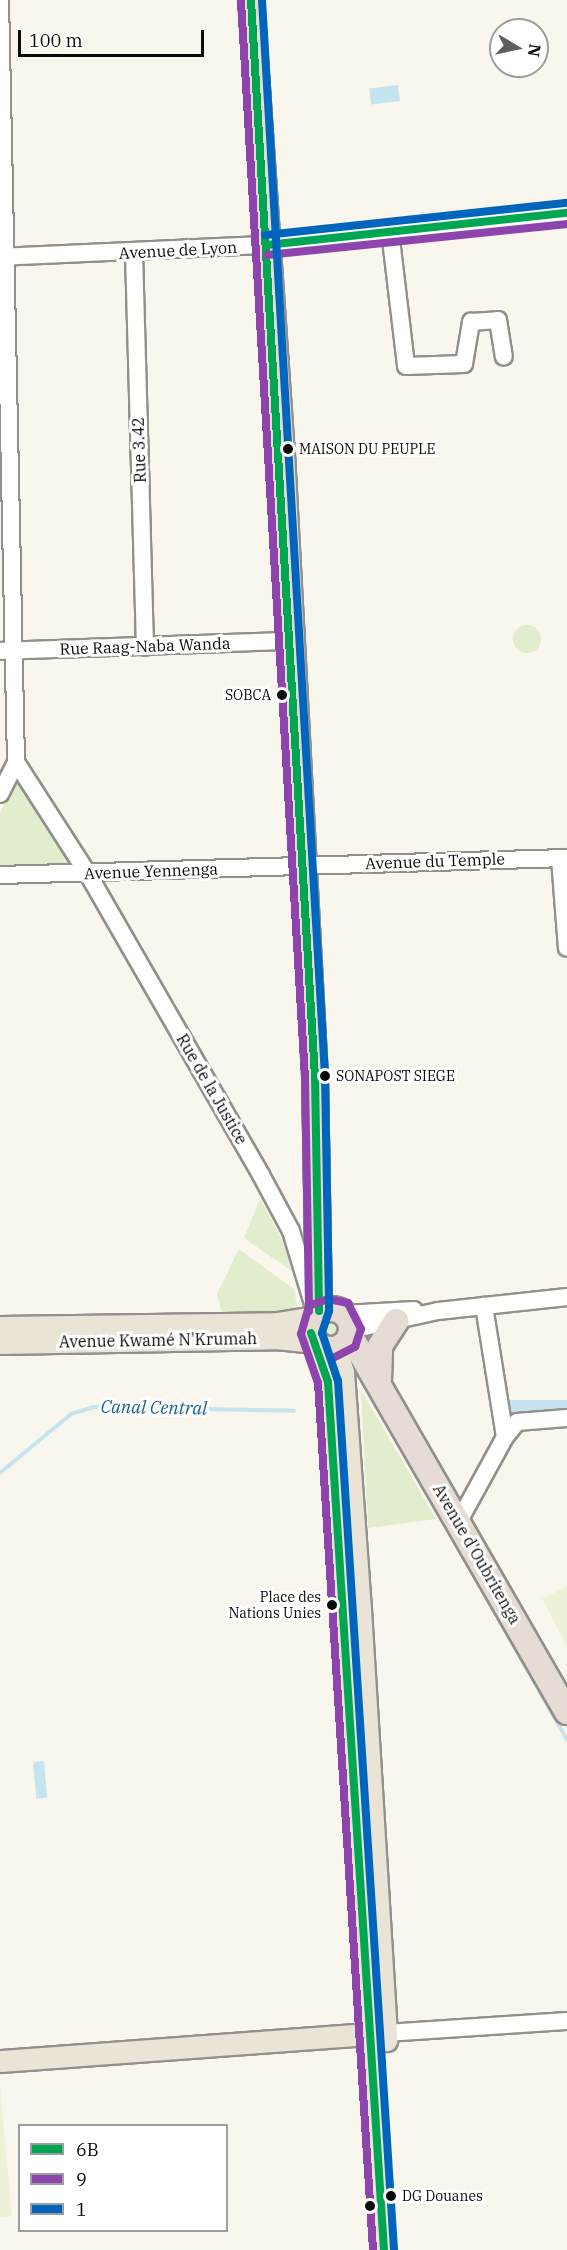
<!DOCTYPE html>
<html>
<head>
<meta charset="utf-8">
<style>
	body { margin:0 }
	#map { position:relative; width:567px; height:2250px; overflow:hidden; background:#f9f6ed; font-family:"IBM Plex Serif",serif }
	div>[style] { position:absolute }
	.green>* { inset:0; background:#e2edce }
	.round { border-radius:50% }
	.pitch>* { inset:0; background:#ecf1d8 }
	.water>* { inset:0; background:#c6e3f0; transform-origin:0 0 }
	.stream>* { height:4px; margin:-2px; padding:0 2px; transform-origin:2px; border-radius:2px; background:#c6e3f0 }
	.canal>* { height:14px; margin:-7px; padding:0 7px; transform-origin:7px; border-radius:7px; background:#c6e3f0 }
	.roads { filter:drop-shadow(2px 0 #92908c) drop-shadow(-2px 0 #92908c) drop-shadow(0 2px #92908c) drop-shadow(0 -2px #92908c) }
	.minor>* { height:16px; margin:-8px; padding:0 8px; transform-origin:8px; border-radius:8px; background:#fefefc }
	.major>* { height:21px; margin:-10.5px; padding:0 10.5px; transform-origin:10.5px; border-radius:10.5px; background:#eae4d7 }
	.highway>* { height:24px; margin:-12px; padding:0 12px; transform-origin:12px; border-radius:12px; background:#e7dcd4 }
	.highway>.ring { margin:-12px; padding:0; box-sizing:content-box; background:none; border:24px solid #e7dcd4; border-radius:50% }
	.bus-1>* { height:8px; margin:-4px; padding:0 4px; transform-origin:4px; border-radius:4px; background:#00a651 }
	.bus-2>* { height:8px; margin:-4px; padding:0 4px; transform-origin:4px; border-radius:4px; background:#8e44ad }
	.bus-3>* { height:8px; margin:-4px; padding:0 4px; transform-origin:4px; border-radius:4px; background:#0065bd }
	.dots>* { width:16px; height:16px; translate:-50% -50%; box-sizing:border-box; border:3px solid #fff; border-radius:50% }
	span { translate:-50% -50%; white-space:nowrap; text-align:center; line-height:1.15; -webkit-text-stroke:6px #fff; paint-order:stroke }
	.bus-label { font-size:14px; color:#0a0a0a }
	.left { translate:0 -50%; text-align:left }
	.right { translate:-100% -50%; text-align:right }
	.street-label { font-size:16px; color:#0a0a0a }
	.water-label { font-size:18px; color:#1c6392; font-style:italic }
	.legend { position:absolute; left:18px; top:2124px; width:210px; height:108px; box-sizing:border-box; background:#fff; border:2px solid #9d9d9d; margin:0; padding:8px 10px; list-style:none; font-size:18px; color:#0a0a0a }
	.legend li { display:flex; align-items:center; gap:12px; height:30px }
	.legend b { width:30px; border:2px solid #9d9d9d }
	.north { position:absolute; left:489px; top:18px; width:60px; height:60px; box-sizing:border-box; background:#fff; border:2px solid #9d9d9d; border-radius:50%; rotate:99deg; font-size:16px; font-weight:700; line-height:24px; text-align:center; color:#0a0a0a }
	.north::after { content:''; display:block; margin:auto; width:21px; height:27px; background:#5e5d59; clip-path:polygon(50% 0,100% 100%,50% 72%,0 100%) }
	.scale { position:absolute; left:18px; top:30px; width:186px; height:27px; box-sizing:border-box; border:3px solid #0a0a0a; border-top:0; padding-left:8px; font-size:18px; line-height:21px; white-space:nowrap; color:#0a0a0a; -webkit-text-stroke:4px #fff; paint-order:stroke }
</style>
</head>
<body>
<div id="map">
	<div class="green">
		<div class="round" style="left:513px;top:625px;width:28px;height:28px"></div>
		<div style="clip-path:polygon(17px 777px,76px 869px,0 868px,0 813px)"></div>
		<div style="clip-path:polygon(260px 1199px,287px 1249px,293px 1272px,244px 1238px)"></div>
		<div style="clip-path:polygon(239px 1249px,294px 1289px,298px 1311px,228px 1316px,221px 1310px,217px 1294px)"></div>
		<div class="round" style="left:321px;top:1319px;width:18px;height:18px"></div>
		<div style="clip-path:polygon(361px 1390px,436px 1519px,368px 1528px)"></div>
	</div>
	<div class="pitch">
		<div style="clip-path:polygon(567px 1586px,567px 1646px,542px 1599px)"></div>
		<div style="clip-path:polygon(0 2086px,12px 2216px,0 2217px)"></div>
	</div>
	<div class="water">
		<div style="left:398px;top:85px;width:16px;height:29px;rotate:83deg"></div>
		<div style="left:44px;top:1761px;width:37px;height:11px;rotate:85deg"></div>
	</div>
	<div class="stream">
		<div style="left:0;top:1473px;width:92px;rotate:-39.7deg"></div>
		<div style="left:71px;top:1414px;width:24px;rotate:-17deg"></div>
		<div style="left:94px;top:1407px;width:200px;rotate:1.1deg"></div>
		<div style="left:459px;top:1549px;width:219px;rotate:60.5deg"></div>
	</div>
	<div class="canal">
		<div style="left:509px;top:1407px;width:58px"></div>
	</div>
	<div class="roads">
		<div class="minor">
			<div style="left:390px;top:231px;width:136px;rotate:83.2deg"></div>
			<div style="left:406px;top:366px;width:58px;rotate:-2deg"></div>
			<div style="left:464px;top:364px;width:43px;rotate:-80.5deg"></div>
			<div style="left:471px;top:322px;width:27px;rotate:-4deg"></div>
			<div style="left:498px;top:320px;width:37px;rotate:81deg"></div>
			<div style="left:134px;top:253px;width:394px;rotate:88.4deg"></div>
			<div style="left:0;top:257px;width:266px;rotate:-2.6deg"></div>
			<div style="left:266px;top:245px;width:303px;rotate:-6.1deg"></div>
			<div style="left:0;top:651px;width:291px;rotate:-2deg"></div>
			<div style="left:16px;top:762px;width:133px;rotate:57.3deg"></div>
			<div style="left:88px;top:874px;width:347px;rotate:60.1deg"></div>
			<div style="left:261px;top:1175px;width:64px;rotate:61.8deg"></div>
			<div style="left:291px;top:1231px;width:76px;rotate:73.2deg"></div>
			<div style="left:0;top:794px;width:36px;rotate:-63deg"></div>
			<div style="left:16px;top:762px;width:762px;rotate:-91.2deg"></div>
			<div style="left:560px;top:858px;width:90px;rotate:85.6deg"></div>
			<div style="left:0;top:875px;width:567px;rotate:-1.72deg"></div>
			<div style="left:344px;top:1314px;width:70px;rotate:-3.3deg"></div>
			<div style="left:351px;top:1330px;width:89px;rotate:-12.3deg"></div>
			<div style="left:438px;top:1311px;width:130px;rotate:-6.2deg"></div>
			<div style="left:505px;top:1437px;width:19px;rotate:-51deg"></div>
			<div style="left:517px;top:1422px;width:50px;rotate:-4.6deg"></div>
			<div style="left:459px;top:1521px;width:96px;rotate:-61.3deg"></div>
			<div style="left:505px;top:1437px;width:133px;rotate:-99.1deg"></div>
			<div style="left:386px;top:2033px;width:181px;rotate:-3.8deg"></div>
		</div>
		<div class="major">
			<div style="left:0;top:1327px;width:277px;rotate:-0.8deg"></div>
			<div style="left:277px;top:1323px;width:37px;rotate:-9deg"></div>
			<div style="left:0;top:1343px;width:276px;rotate:-1deg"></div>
			<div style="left:276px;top:1338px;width:39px;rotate:6deg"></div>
			<div style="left:317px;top:1345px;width:39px;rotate:73deg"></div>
			<div style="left:328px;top:1382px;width:164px;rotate:85.8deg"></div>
			<div style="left:340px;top:1546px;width:705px;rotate:86.42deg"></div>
			<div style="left:336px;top:1348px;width:25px;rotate:74deg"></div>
			<div style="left:343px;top:1372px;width:238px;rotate:85.9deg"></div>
			<div style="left:360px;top:1609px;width:432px;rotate:86.5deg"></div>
			<div style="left:0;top:2061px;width:386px;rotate:-4.2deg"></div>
		</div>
		<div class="highway">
			<div style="left:251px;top:0;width:454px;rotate:86.1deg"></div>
			<div style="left:282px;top:453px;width:625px;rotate:86.97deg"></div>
			<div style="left:315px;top:1077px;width:234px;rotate:89deg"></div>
			<div class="ring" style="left:311px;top:1309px;width:16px;height:16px"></div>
			<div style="left:350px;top:1335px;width:435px;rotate:60.1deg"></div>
			<div style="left:379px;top:1381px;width:35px;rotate:-88deg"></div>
			<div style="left:380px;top:1346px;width:30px;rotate:-57deg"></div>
		</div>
	</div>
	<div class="bus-1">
		<div style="left:251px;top:0;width:1079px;rotate:86.6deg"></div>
		<div style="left:315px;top:1077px;width:234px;rotate:89deg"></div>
		<div style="left:266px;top:245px;width:303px;rotate:-6.1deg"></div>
		<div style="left:311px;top:1333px;width:52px;rotate:70.9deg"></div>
		<div style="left:328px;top:1382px;width:870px;rotate:86.31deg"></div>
	</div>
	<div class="bus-2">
		<div style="left:241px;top:1px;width:1078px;rotate:86.6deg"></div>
		<div style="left:305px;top:1077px;width:234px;rotate:89deg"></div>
		<div style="left:267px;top:255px;width:302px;rotate:-5.9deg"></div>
		<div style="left:333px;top:1358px;width:25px;rotate:-27deg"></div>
		<div style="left:355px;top:1347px;width:19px;rotate:-72deg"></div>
		<div style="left:361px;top:1329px;width:29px;rotate:-117deg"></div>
		<div style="left:348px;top:1303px;width:20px;rotate:-169deg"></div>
		<div style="left:328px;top:1299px;width:20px;rotate:160deg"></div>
		<div style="left:309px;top:1306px;width:29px;rotate:106deg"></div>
		<div style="left:301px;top:1334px;width:52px;rotate:70.9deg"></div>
		<div style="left:318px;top:1383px;width:869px;rotate:86.37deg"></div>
	</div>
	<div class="bus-3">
		<div style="left:262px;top:0;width:1078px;rotate:86.65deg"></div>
		<div style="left:325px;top:1076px;width:235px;rotate:89deg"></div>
		<div style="left:329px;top:1311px;width:23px;rotate:108deg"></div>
		<div style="left:322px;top:1333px;width:51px;rotate:71.6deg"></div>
		<div style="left:338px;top:1381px;width:870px;rotate:86.31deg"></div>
		<div style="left:265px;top:235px;width:303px;rotate:-6.1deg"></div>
	</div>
	<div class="dots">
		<div style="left:288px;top:449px;background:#0a0a0a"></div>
		<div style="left:282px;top:695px;background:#0a0a0a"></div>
		<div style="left:325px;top:1076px;background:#0a0a0a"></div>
		<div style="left:332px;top:1605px;background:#0a0a0a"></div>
		<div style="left:391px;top:2196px;background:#0a0a0a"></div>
		<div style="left:370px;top:2206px;background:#0a0a0a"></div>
	</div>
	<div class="bus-label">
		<span class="left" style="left:299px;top:449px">MAISON DU PEUPLE</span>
		<span class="right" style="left:271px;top:695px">SOBCA</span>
		<span class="left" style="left:336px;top:1076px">SONAPOST SIEGE</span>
		<span class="right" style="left:321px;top:1605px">Place des<br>Nations Unies</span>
		<span class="left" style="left:402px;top:2196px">DG Douanes</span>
	</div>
	<div class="street-label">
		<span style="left:178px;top:250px;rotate:-3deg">Avenue de Lyon</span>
		<span style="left:139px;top:450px;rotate:-92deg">Rue 3.42</span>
		<span style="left:145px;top:646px;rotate:-2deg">Rue Raag-Naba Wanda</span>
		<span style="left:435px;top:861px;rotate:-2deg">Avenue du Temple</span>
		<span style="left:151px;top:871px;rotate:-2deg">Avenue Yennenga</span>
		<span style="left:212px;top:1089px;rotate:60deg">Rue de la Justice</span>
		<span style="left:158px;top:1340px;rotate:-1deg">Avenue Kwamé N'Krumah</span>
		<span style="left:477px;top:1554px;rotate:60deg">Avenue d'Oubritenga</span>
	</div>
	<div class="water-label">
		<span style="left:154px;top:1408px;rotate:1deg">Canal Central</span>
	</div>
	<ul class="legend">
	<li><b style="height:8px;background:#00a651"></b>6B</li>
	<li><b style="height:8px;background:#8e44ad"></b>9</li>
	<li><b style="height:8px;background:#0065bd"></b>1</li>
	</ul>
	<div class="north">N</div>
	<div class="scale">100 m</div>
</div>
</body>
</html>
